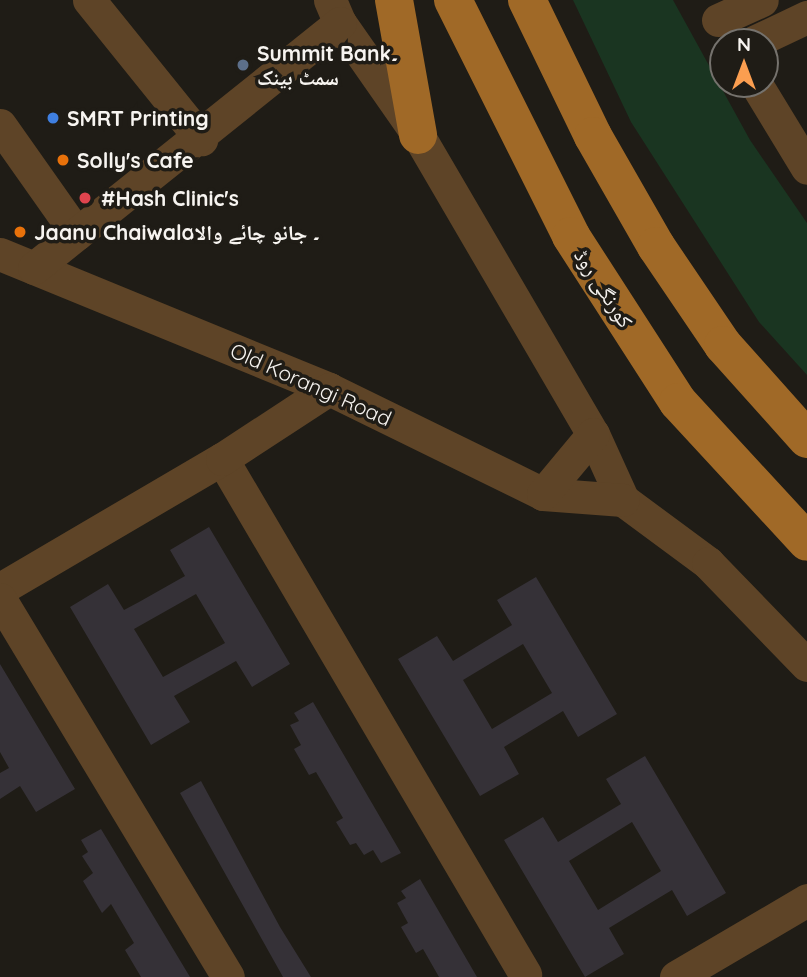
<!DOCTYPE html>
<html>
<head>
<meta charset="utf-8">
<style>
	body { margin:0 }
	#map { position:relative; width:807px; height:977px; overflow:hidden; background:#1f1c16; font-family:Quicksand,"Noto Naskh Arabic",sans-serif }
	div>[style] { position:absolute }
	.green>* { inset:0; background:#1a3521 }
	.building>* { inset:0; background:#353137 }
	.minor>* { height:33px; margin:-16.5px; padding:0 16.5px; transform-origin:16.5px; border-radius:16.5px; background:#5e4427 }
	.major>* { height:38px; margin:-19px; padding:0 19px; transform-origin:19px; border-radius:19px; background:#a06927 }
	.dots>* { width:19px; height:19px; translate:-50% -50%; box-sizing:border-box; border:4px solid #1f1c16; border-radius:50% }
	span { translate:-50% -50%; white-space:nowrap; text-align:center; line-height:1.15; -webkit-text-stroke:7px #1f1c16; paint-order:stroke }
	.poi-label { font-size:21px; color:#f7f4f0; font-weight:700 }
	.left { translate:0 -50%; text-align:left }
	.street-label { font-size:21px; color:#f7f4f0 }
	.north { position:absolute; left:709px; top:28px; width:70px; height:70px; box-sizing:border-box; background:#1f1c16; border:2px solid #75726d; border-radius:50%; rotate:0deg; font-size:19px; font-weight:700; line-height:28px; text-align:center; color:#f7f4f0 }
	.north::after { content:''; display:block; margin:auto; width:24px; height:32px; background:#fb9e50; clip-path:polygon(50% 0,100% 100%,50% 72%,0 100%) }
</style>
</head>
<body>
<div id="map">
	<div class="green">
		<div style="clip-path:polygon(573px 0,673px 0,750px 140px,807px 223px,807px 375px,759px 322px,631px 122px)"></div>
	</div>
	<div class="building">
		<div style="clip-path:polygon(evenodd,209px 527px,290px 664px,252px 687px,236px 661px,174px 696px,190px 722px,151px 745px,70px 607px,108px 584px,124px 610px,139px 602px,185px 576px,170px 550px,209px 527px,196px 594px,225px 643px,163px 677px,134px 629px,196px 594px)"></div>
		<div style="clip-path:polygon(evenodd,536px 577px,617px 714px,578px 737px,563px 711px,504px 747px,519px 774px,480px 796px,398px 659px,437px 636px,453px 661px,512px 625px,497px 600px,536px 577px,523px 644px,552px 693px,492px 729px,463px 680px,523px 644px)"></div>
		<div style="clip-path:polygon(0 664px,75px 789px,36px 812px,20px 786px,0 799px,0 773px,9px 768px,0 752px)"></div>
		<div style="clip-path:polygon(313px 702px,401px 853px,381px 863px,373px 850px,364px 855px,356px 843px,350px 845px,336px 822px,343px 818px,316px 772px,309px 775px,294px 749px,301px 745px,290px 725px,299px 721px,294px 713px)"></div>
		<div style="clip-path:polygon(evenodd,645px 756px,726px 893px,687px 916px,672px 890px,609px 928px,624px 954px,585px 977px,504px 840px,543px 817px,558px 842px,621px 804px,606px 779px,645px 756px,632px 822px,661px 871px,598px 910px,569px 861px,632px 822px)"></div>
		<div style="clip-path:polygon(201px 781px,280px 927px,311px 977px,283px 977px,180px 793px)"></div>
		<div style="clip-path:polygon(101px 829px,190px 977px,141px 977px,125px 950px,134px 943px,111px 904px,102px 913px,83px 881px,93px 873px,82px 856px,88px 852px,81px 840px)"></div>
		<div style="clip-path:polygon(420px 879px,477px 977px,439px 977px,423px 949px,416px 953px,401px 927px,408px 923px,397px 903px,406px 898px,401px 891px)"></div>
	</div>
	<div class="minor">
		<div style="left:89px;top:0;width:179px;rotate:51.1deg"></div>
		<div style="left:330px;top:0;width:25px;rotate:67deg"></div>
		<div style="left:340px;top:23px;width:136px;rotate:55.1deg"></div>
		<div style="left:418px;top:135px;width:346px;rotate:59.7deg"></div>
		<div style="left:593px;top:434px;width:72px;rotate:65.6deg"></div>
		<div style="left:623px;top:500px;width:106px;rotate:36.5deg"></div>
		<div style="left:708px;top:563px;width:142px;rotate:45.9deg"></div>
		<div style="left:718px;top:20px;width:48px;rotate:-24.4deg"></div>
		<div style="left:754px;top:42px;width:59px;rotate:-25.3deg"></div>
		<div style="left:756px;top:84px;width:98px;rotate:58.7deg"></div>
		<div style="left:0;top:125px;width:133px;rotate:54.8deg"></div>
		<div style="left:0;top:254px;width:356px;rotate:22.3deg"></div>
		<div style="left:329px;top:389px;width:238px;rotate:26.1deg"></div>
		<div style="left:543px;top:494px;width:80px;rotate:4.3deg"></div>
		<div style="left:34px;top:268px;width:392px;rotate:-38.7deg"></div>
		<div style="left:222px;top:459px;width:598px;rotate:59.53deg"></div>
		<div style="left:543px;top:494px;width:78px;rotate:-50.2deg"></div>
		<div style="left:0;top:589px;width:257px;rotate:-30.4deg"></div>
		<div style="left:222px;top:459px;width:128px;rotate:-33.2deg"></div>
		<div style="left:0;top:599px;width:441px;rotate:58.9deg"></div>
		<div style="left:676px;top:977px;width:152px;rotate:-30.4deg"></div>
	</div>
	<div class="major">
		<div style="left:394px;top:0;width:137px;rotate:79.9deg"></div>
		<div style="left:453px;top:0;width:264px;rotate:63.4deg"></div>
		<div style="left:571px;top:236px;width:197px;rotate:57.2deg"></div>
		<div style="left:678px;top:402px;width:190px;rotate:47.3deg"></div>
		<div style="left:527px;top:0;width:151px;rotate:64.1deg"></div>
		<div style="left:593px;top:136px;width:127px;rotate:60.2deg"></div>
		<div style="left:656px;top:246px;width:120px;rotate:55.9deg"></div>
		<div style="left:723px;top:345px;width:126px;rotate:48.2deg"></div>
	</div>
	<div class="dots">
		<div style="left:243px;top:65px;background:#5c6f8a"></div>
		<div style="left:53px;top:118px;background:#3f7fe0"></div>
		<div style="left:63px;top:160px;background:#e8710a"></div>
		<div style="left:85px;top:198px;background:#e0444e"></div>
		<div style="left:20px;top:232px;background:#e8710a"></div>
	</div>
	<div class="poi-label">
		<span class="left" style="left:257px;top:65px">Summit Bank۔<br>سمٹ بینک</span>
		<span class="left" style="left:67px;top:118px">SMRT Printing</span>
		<span class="left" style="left:77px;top:160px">Solly's Cafe</span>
		<span class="left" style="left:101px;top:198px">#Hash Clinic's</span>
		<span class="left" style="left:34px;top:232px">Jaanu Chaiwala۔ جانو چائے والا</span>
	</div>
	<div class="street-label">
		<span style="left:604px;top:288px;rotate:57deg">کورنگی روڈ</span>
		<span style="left:311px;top:384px;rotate:24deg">Old Korangi Road</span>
	</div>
	<div class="north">N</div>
</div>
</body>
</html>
